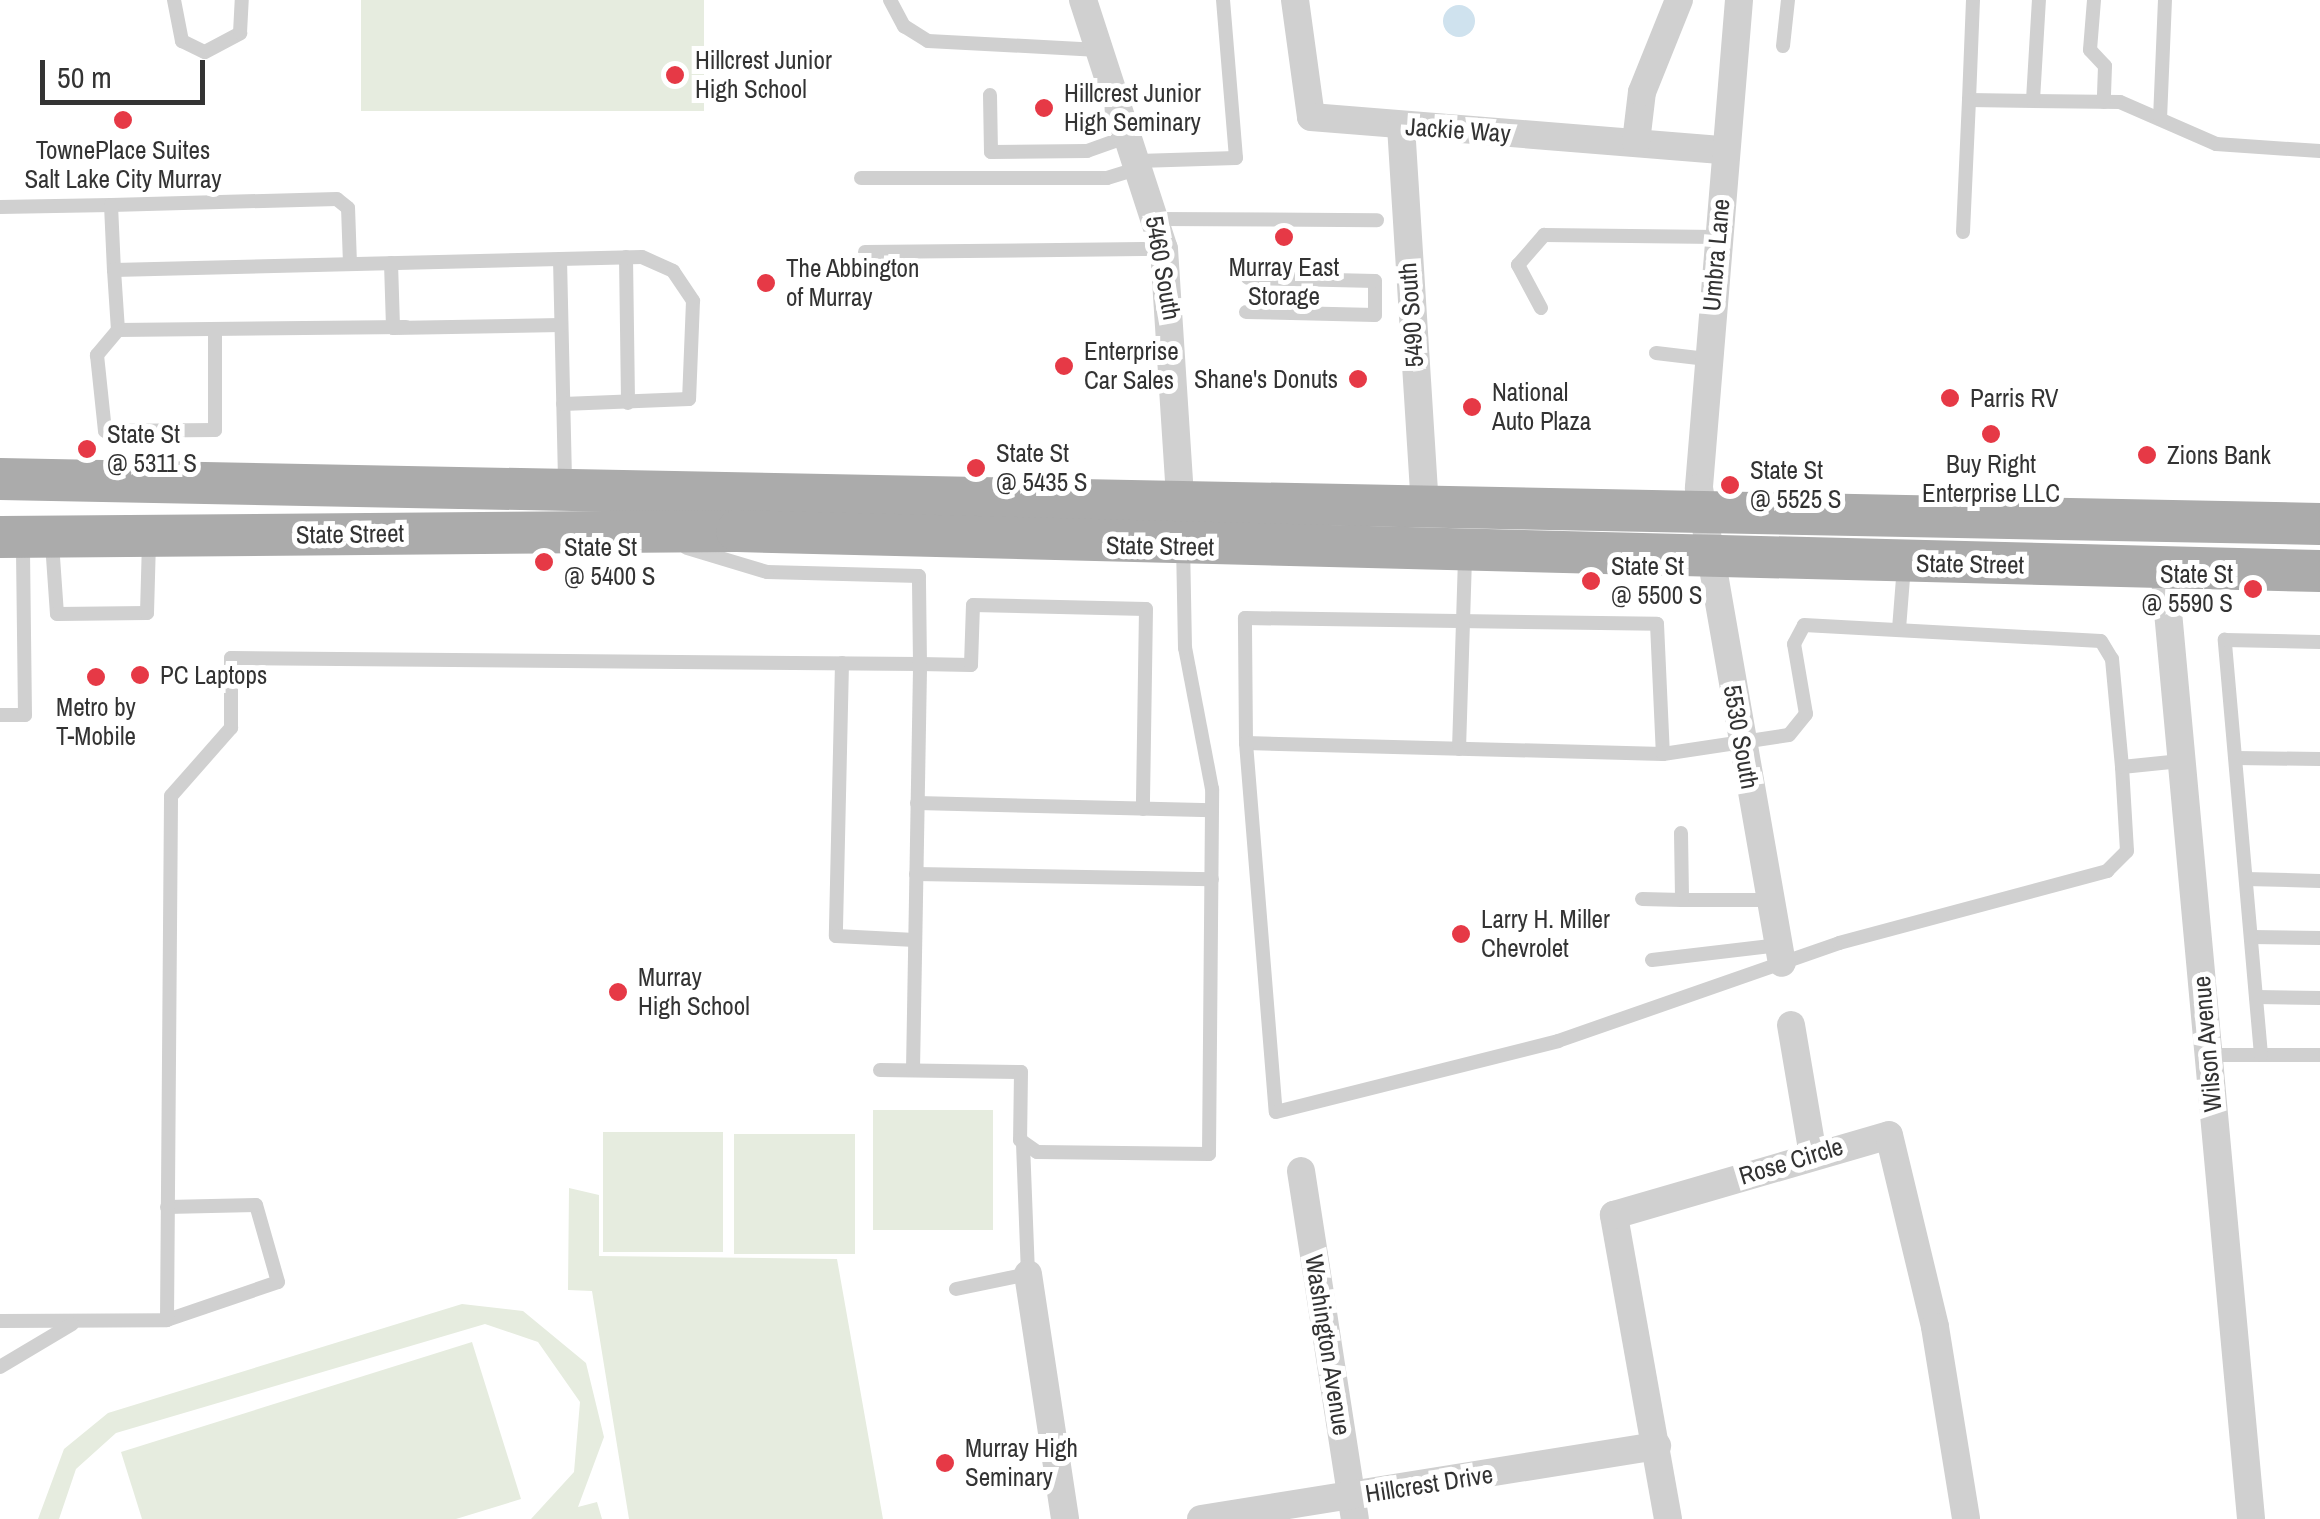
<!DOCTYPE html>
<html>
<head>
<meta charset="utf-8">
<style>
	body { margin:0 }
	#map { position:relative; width:2320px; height:1519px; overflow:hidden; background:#fff; font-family:"Archivo Narrow",sans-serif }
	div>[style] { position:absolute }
	.green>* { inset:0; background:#e6ecdf; transform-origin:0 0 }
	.water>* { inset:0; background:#cfe2ee }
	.round { border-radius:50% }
	.service>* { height:14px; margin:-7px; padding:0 7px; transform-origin:7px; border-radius:7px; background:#d0d0d0 }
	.minor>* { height:28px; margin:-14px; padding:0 14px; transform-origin:14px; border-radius:14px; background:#d0d0d0 }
	.primary>* { height:42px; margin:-21px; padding:0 21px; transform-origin:21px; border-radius:21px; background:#ababab }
	.dots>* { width:28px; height:28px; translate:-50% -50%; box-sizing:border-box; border:5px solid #fff; border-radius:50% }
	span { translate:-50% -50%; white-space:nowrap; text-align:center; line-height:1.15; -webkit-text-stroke:10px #fff; paint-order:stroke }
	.poi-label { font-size:25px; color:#333 }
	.left { translate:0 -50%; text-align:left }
	.right { translate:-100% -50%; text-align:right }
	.street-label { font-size:25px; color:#333 }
	.scale { position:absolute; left:40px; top:60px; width:165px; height:45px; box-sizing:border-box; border:5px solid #333; border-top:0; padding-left:12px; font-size:30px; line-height:35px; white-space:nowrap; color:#333; -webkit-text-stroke:8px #fff; paint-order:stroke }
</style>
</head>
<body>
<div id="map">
	<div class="green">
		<div style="left:361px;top:0;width:343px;height:111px"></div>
		<div style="left:873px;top:1110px;width:120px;height:120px"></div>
		<div style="left:603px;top:1132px;width:120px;height:120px"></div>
		<div style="left:734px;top:1134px;width:121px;height:120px"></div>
		<div style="clip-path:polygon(569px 1188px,599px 1195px,599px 1256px,837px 1259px,883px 1519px,629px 1519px,592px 1291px,568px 1290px)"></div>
		<div style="clip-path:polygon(462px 1304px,523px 1311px,586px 1363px,604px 1437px,578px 1507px,597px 1502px,602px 1519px,531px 1519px,574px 1472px,580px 1402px,538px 1342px,485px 1324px,116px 1433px,76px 1469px,59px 1519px,38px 1519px,64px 1449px,108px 1413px)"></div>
		<div style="clip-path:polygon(472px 1342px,521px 1499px,456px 1519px,142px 1519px,121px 1452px)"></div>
	</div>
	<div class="water">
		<div class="round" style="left:1443px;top:5px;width:32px;height:32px"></div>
	</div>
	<div class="service">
		<div style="left:174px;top:0;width:42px;rotate:79deg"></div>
		<div style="left:182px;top:41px;width:25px;rotate:26deg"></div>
		<div style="left:205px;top:52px;width:40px;rotate:-28deg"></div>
		<div style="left:240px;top:33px;width:33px;rotate:-87deg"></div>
		<div style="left:890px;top:0;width:30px;rotate:62deg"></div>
		<div style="left:904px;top:26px;width:28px;rotate:32deg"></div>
		<div style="left:928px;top:41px;width:171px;rotate:3deg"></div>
		<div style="left:1973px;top:0;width:100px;rotate:92.3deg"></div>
		<div style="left:1969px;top:100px;width:151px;rotate:0.8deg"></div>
		<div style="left:2120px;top:102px;width:105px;rotate:23.6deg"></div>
		<div style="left:2216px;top:144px;width:104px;rotate:3.9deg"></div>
		<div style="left:2094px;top:0;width:50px;rotate:94.6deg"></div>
		<div style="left:2090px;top:50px;width:22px;rotate:47deg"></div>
		<div style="left:2105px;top:66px;width:36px;rotate:92deg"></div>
		<div style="left:1783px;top:46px;width:46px;rotate:-83.8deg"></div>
		<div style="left:990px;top:95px;width:57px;rotate:89deg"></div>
		<div style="left:991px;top:152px;width:96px;rotate:-0.6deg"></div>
		<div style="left:1087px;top:151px;width:45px;rotate:-19.7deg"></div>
		<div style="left:2033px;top:100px;width:100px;rotate:-86.6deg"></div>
		<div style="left:2160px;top:119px;width:119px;rotate:-87.6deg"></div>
		<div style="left:1138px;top:161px;width:98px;rotate:-1.8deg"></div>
		<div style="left:1236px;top:158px;width:159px;rotate:-94.7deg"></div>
		<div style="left:861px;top:178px;width:246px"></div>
		<div style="left:1107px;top:178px;width:34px;rotate:-17deg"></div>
		<div style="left:0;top:207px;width:111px;rotate:-1deg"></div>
		<div style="left:1157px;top:219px;width:220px;rotate:0.3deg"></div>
		<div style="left:1963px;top:232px;width:132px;rotate:-87.4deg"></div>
		<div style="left:865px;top:252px;width:299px;rotate:-0.6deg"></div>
		<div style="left:626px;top:257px;width:146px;rotate:89.2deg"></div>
		<div style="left:560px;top:259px;width:229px;rotate:88.7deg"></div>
		<div style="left:391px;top:263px;width:65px;rotate:88.2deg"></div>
		<div style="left:393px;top:328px;width:168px;rotate:-1deg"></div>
		<div style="left:350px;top:264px;width:56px;rotate:-92deg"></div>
		<div style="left:348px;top:208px;width:14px;rotate:-141deg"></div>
		<div style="left:337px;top:199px;width:226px;rotate:178.5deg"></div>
		<div style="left:111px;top:205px;width:65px;rotate:87.4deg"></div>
		<div style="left:114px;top:270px;width:528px;rotate:-1.41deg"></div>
		<div style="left:642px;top:257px;width:34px;rotate:24deg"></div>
		<div style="left:673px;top:271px;width:36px;rotate:56deg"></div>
		<div style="left:693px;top:301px;width:98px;rotate:92.3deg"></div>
		<div style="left:689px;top:399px;width:126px;rotate:177.7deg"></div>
		<div style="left:114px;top:270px;width:60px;rotate:86.2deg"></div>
		<div style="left:118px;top:330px;width:288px;rotate:-0.6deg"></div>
		<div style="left:1541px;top:308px;width:49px;rotate:-118.1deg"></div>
		<div style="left:1518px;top:265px;width:40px;rotate:-49deg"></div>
		<div style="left:1544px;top:235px;width:173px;rotate:0.7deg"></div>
		<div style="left:1246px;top:312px;width:129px;rotate:1.3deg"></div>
		<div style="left:1375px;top:315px;width:34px;rotate:-90deg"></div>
		<div style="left:1375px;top:281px;width:127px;rotate:-178.6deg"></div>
		<div style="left:118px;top:330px;width:33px;rotate:130deg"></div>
		<div style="left:97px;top:355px;width:76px;rotate:84deg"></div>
		<div style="left:105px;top:431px;width:110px;rotate:-0.5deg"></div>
		<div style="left:215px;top:430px;width:101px;rotate:-90deg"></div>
		<div style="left:1656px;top:353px;width:51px;rotate:6.7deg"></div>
		<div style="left:52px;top:543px;width:71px;rotate:86deg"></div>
		<div style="left:57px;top:614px;width:90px;rotate:-0.6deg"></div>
		<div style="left:147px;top:613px;width:72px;rotate:-88.4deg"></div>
		<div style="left:1245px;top:618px;width:412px;rotate:0.8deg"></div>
		<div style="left:1657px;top:624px;width:130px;rotate:87.4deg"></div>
		<div style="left:1663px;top:754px;width:417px;rotate:-178.5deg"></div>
		<div style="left:1246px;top:743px;width:125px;rotate:-90.5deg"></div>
		<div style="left:1899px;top:629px;width:64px;rotate:-85.5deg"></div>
		<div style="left:842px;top:663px;width:273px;rotate:91.3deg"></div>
		<div style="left:836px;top:936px;width:79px;rotate:2.9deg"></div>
		<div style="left:0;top:715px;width:25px"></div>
		<div style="left:25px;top:715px;width:172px;rotate:-90.7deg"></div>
		<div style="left:1246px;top:743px;width:370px;rotate:85.4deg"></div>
		<div style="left:1276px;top:1112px;width:291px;rotate:-14.1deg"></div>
		<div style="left:1558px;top:1041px;width:298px;rotate:-19.2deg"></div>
		<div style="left:1839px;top:943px;width:278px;rotate:-15deg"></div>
		<div style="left:2107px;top:871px;width:28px;rotate:-45deg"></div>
		<div style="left:2127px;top:851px;width:84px;rotate:-93.4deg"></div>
		<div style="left:2122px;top:767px;width:59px;rotate:-5.8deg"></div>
		<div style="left:1459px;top:749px;width:195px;rotate:-88.2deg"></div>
		<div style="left:1663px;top:754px;width:127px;rotate:-8.6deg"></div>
		<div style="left:1789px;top:735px;width:27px;rotate:-51deg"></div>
		<div style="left:1806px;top:714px;width:71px;rotate:-99.7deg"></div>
		<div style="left:1794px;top:644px;width:21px;rotate:-62deg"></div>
		<div style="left:1804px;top:625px;width:297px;rotate:3.1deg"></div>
		<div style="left:2101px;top:641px;width:21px;rotate:59deg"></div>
		<div style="left:2112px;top:659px;width:108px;rotate:84.7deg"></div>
		<div style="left:2236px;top:758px;width:84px;rotate:0.7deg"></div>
		<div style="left:917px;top:803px;width:295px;rotate:1.4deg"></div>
		<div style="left:1681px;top:833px;width:67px;rotate:89.1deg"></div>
		<div style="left:1682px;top:900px;width:89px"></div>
		<div style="left:916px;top:874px;width:296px;rotate:1deg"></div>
		<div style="left:2246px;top:879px;width:74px;rotate:1.5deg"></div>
		<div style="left:1642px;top:899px;width:40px;rotate:1.4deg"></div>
		<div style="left:2251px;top:937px;width:69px;rotate:0.8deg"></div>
		<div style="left:1652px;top:960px;width:128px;rotate:-6.7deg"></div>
		<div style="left:2256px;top:997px;width:64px;rotate:0.9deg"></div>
		<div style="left:2208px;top:1055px;width:112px"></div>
		<div style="left:2261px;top:1055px;width:417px;rotate:-95deg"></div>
		<div style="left:2225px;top:640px;width:95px;rotate:1.2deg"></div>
		<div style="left:880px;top:1070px;width:141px;rotate:0.8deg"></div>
		<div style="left:1021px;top:1072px;width:68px;rotate:90.8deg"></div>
		<div style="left:1020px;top:1140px;width:21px;rotate:35deg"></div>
		<div style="left:1037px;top:1152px;width:172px;rotate:0.7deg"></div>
		<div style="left:1209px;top:1154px;width:365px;rotate:-89.5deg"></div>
		<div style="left:1212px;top:789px;width:144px;rotate:-100.8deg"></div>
		<div style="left:1185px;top:648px;width:101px;rotate:-91.1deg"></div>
		<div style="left:913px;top:1070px;width:406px;rotate:-89deg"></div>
		<div style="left:920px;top:664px;width:51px;rotate:1.1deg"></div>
		<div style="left:971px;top:665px;width:60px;rotate:-88.1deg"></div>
		<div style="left:973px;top:605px;width:173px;rotate:1.3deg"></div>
		<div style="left:1146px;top:609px;width:200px;rotate:90.9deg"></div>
		<div style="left:956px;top:1289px;width:74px;rotate:-11.8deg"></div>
		<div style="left:1028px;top:1274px;width:132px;rotate:-92.2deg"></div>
		<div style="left:167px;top:1320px;width:117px;rotate:-18.9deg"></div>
		<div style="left:278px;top:1282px;width:80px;rotate:-105.9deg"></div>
		<div style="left:256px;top:1205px;width:89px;rotate:178.7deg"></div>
		<div style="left:0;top:1321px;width:167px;rotate:-0.3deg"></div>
		<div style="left:167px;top:1320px;width:524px;rotate:-89.56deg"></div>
		<div style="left:171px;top:796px;width:91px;rotate:-48.6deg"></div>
		<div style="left:231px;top:728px;width:70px;rotate:-90deg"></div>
		<div style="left:231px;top:658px;width:689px;rotate:0.5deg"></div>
		<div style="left:920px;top:664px;width:88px;rotate:-90.7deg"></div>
		<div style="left:919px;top:576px;width:152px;rotate:-178.5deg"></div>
		<div style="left:767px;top:572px;width:84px;rotate:-163.3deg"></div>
		<div style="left:0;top:1367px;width:84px;rotate:-30.8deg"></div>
	</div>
	<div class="minor">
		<div style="left:1083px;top:0;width:262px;rotate:72deg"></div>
		<div style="left:1164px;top:249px;width:267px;rotate:86.3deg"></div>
		<div style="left:1295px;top:0;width:118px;rotate:82.2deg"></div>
		<div style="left:1311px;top:117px;width:414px;rotate:4.6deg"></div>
		<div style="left:1739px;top:0;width:490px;rotate:94.7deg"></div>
		<div style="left:1699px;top:488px;width:482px;rotate:80.1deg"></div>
		<div style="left:1401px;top:126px;width:379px;rotate:86.4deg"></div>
		<div style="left:1636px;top:142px;width:50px;rotate:-83.2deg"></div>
		<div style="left:1642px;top:92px;width:99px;rotate:-68.1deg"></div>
		<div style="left:2164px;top:568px;width:955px;rotate:84.77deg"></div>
		<div style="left:1791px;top:1025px;width:132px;rotate:80.4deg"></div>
		<div style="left:1301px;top:1171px;width:352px;rotate:81.2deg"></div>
		<div style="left:1028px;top:1274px;width:248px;rotate:81.4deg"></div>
		<div style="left:1201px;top:1519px;width:462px;rotate:-9.1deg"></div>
		<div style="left:1668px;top:1519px;width:309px;rotate:-100.1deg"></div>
		<div style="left:1614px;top:1215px;width:286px;rotate:-16.2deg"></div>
		<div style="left:1889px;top:1135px;width:197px;rotate:76.5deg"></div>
		<div style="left:1935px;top:1327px;width:194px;rotate:80.8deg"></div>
	</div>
	<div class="primary">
		<div style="left:0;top:479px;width:2320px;rotate:1.11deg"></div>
		<div style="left:0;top:537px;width:737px;rotate:-0.47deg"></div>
		<div style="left:737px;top:531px;width:1584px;rotate:1.45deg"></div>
	</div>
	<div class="dots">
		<div style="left:675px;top:75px;background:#e63946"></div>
		<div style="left:1044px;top:108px;background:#e63946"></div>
		<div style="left:123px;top:120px;background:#e63946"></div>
		<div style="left:1284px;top:237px;background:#e63946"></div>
		<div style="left:766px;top:283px;background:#e63946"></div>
		<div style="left:1064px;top:366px;background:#e63946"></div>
		<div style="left:1358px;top:379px;background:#e63946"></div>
		<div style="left:1950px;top:398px;background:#e63946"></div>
		<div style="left:1472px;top:407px;background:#e63946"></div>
		<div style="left:1991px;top:434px;background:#e63946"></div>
		<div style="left:87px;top:449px;background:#e63946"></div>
		<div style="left:2147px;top:455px;background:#e63946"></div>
		<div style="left:976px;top:468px;background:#e63946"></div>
		<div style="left:1730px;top:485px;background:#e63946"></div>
		<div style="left:544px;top:562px;background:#e63946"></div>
		<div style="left:1591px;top:581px;background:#e63946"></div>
		<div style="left:2253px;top:589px;background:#e63946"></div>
		<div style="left:140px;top:675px;background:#e63946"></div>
		<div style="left:96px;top:677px;background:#e63946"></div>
		<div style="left:1461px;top:934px;background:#e63946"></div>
		<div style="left:618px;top:992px;background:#e63946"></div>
		<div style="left:945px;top:1463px;background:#e63946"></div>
	</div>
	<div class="poi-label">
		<span class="left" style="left:695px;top:75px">Hillcrest Junior<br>High School</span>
		<span class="left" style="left:1064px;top:108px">Hillcrest Junior<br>High Seminary</span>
		<span style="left:123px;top:165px">TownePlace Suites<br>Salt Lake City Murray</span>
		<span style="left:1284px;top:282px">Murray East<br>Storage</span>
		<span class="left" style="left:786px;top:283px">The Abbington<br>of Murray</span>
		<span class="left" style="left:1084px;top:366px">Enterprise<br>Car Sales</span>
		<span class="right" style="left:1338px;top:379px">Shane's Donuts</span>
		<span class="left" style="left:1492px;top:407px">National<br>Auto Plaza</span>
		<span class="left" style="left:1970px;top:398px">Parris RV</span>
		<span class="left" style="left:107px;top:449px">State St<br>@ 5311 S</span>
		<span class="left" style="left:996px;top:468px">State St<br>@ 5435 S</span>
		<span class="left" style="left:2167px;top:455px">Zions Bank</span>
		<span style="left:1991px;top:479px">Buy Right<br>Enterprise LLC</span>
		<span class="left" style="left:1750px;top:485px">State St<br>@ 5525 S</span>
		<span class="left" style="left:564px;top:562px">State St<br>@ 5400 S</span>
		<span class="left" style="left:1611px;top:581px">State St<br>@ 5500 S</span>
		<span class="right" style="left:2233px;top:589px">State St<br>@ 5590 S</span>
		<span class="left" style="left:160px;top:675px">PC Laptops</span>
		<span style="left:96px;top:722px">Metro by<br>T-Mobile</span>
		<span class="left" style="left:1481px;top:934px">Larry H. Miller<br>Chevrolet</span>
		<span class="left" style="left:638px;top:992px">Murray<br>High School</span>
		<span class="left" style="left:965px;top:1463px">Murray High<br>Seminary</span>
	</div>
	<div class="street-label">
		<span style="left:1458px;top:130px;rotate:4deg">Jackie Way</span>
		<span style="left:1716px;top:255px;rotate:-85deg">Umbra Lane</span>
		<span style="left:1163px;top:268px;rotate:80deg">5460 South</span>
		<span style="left:1411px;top:315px;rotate:-94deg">5490 South</span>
		<span style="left:350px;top:534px;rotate:-1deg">State Street</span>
		<span style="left:1160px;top:546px;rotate:1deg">State Street</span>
		<span style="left:1970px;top:564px;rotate:1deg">State Street</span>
		<span style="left:1741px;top:737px;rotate:80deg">5530 South</span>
		<span style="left:2207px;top:1044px;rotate:-95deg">Wilson Avenue</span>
		<span style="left:1791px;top:1161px;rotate:-17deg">Rose Circle</span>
		<span style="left:1328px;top:1345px;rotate:81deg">Washington Avenue</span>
		<span style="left:1429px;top:1484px;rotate:-9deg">Hillcrest Drive</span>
	</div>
	<div class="scale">50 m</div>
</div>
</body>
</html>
